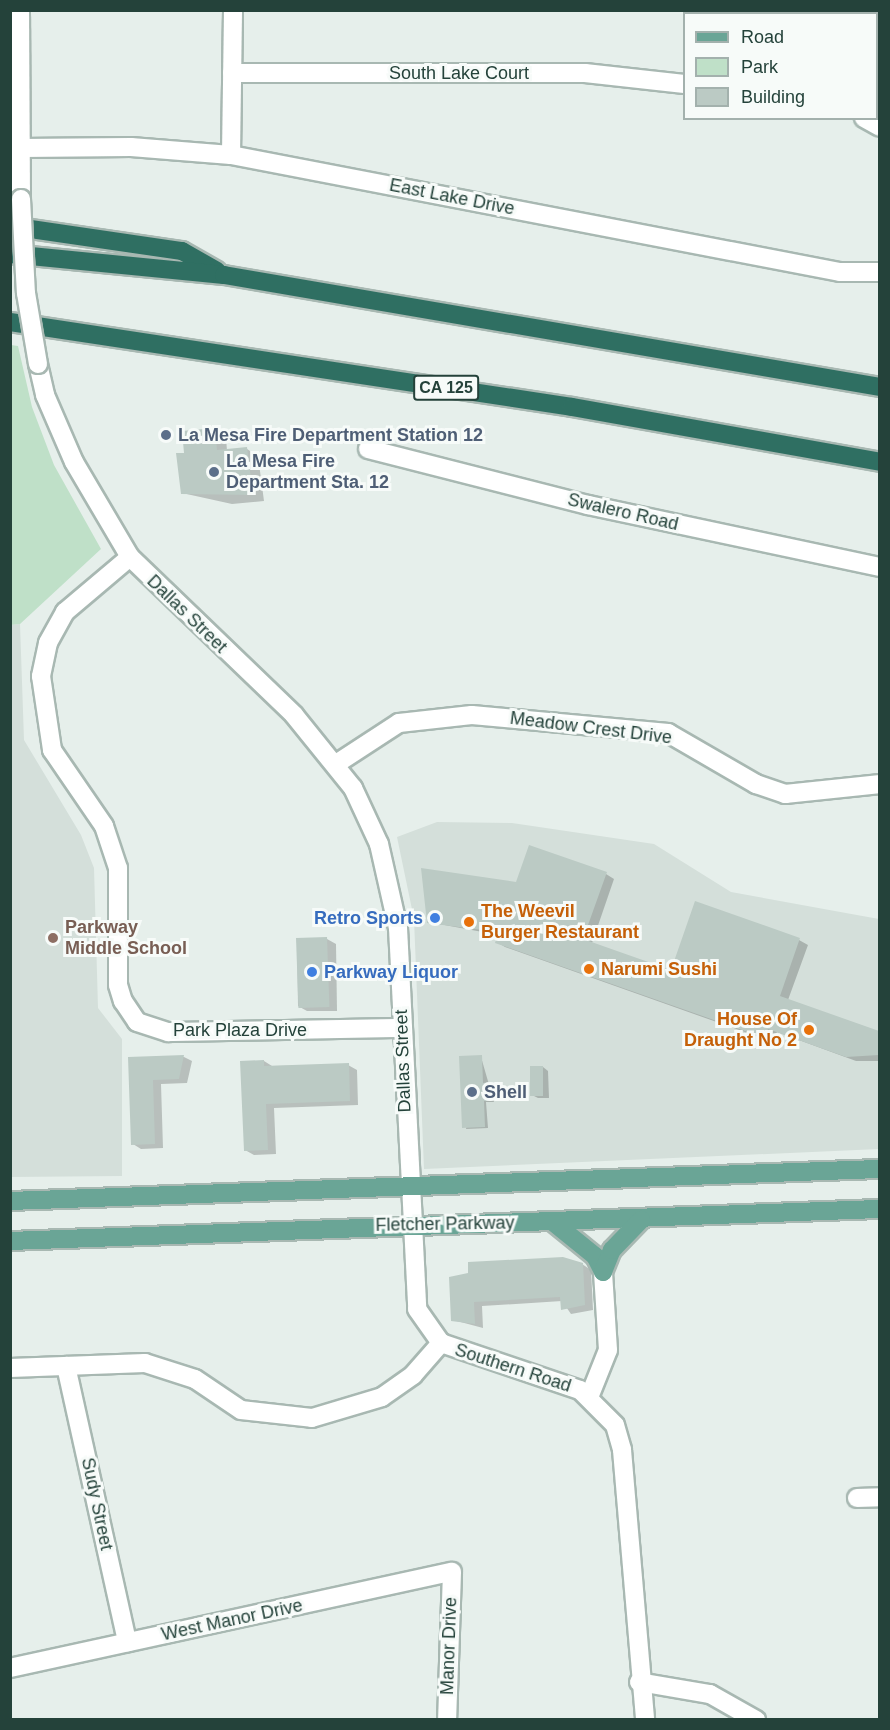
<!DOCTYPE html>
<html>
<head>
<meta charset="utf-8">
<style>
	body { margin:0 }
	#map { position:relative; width:890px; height:1730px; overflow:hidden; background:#e6efeb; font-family:Helvetica,sans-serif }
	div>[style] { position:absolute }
	.built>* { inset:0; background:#d4dfda }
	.green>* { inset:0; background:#bfe0c8 }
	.shadow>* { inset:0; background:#0003 }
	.building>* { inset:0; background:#bbcac4; transform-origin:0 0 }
	.roads { filter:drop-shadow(2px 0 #a8b8b2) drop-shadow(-2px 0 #a8b8b2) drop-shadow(0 2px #a8b8b2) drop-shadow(0 -2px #a8b8b2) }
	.minor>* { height:18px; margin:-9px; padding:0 9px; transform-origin:9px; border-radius:9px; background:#fff }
	.major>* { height:18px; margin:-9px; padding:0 9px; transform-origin:9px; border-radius:9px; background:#6aa596 }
	.highway>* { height:18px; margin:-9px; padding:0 9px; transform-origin:9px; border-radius:9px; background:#2f6f62 }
	.bridges { filter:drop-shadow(2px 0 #a8b8b2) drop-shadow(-2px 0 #a8b8b2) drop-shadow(0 2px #a8b8b2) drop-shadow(0 -2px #a8b8b2) }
	.minor-bridge>* { height:18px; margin:-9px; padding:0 9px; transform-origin:9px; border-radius:9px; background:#fff }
	.dots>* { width:16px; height:16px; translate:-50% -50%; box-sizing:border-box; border:3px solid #f7fbf9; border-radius:50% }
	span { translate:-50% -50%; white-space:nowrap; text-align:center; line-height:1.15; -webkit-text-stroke:6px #f7fbf9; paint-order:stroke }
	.shield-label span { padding:2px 4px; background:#f7fbf9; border:2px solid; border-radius:4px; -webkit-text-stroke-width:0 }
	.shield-label { font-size:16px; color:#24423a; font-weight:700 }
	.street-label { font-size:18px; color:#24423a }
	.service-label { font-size:18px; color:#4e5e75; font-weight:700 }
	.left { translate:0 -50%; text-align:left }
	.food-label { font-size:18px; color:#c56008; font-weight:700 }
	.right { translate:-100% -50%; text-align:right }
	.shop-label { font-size:18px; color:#366cbe; font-weight:700 }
	.education-label { font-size:18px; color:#785e54; font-weight:700 }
	.frame { position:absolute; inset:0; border:12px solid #24423a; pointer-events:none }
	.legend { position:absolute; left:683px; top:12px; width:195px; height:108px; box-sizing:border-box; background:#f7fbf9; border:2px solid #a3b1ad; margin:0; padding:8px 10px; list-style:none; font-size:18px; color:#24423a }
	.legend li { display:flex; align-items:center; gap:12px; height:30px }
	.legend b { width:30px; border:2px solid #a3b1ad }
</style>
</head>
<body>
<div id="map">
	<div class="built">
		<div style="clip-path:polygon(20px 624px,24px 740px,81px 835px,94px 868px,98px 1008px,122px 1039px,122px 1176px,11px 1177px,10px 625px)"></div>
		<div style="clip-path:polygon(437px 822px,512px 823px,654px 844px,731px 892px,879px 919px,879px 1149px,424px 1169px,414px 919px,397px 837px)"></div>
	</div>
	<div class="green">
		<div style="clip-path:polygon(11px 345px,18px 346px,32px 407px,54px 465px,101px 549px,20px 624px,10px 625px)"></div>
	</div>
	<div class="shadow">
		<div style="clip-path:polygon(214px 430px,226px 437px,227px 451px,247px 449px,258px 456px,264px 501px,232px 504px,182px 493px,186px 454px)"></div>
		<div style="clip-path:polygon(606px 874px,614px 879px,592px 943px,672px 972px,799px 940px,808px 945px,788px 1000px,880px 1032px,880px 1061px,856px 1061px,777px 1032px,773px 1042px,505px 947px,497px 942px,499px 935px,428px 922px,517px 884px)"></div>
		<div style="clip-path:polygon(327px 939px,336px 944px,337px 1011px,307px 1011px,298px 1006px,297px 940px)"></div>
		<div style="clip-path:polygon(184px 1057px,192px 1061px,187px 1083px,161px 1084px,163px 1148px,141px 1149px,133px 1144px,130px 1058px)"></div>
		<div style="clip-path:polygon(481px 1057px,494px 1102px,486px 1102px,488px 1128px,466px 1129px)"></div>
		<div style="clip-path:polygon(264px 1061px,272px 1066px,348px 1065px,357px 1070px,358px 1105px,274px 1108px,276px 1154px,254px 1155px,245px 1150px)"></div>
		<div style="clip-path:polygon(543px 1067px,548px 1071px,549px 1098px,538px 1098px,532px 1095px)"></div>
		<div style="clip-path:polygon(582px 1264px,591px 1270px,593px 1310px,571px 1314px,562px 1301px,482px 1306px,483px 1328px,453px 1320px,450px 1279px)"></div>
	</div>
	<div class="building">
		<div style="clip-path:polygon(215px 428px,217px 450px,247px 447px,253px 495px,181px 494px,176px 453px,184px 453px,182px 431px)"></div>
		<div style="clip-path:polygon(529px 845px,607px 872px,583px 939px,671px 970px,695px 901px,800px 938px,780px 996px,879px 1031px,879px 1055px,846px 1057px,768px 1029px,765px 1038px,495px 943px,498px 932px,427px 923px,421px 868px,516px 882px)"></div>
		<div style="left:327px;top:937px;width:70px;height:31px;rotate:88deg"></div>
		<div style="clip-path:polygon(184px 1055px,179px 1079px,153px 1080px,155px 1144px,131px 1145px,128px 1057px)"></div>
		<div style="clip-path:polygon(482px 1055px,483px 1083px,491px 1082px,492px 1101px,484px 1101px,485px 1127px,462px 1128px,459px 1056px)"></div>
		<div style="clip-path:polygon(264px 1060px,264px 1066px,349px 1063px,350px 1101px,266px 1104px,268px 1150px,244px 1151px,240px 1061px)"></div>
		<div style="left:530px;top:1066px;width:13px;height:30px"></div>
		<div style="clip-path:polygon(563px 1257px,583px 1263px,585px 1305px,561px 1310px,560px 1297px,474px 1302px,475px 1324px,451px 1321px,449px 1277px,468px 1273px,468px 1262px)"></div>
	</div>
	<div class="roads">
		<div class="minor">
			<div style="left:20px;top:10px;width:189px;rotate:89.7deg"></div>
			<div style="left:232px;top:73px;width:353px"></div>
			<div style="left:585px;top:73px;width:100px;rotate:6.3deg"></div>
			<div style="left:864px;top:118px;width:18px;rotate:29deg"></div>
			<div style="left:21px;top:148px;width:110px;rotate:-0.5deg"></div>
			<div style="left:131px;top:147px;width:100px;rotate:4.6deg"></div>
			<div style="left:231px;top:155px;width:620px;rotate:10.88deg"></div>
			<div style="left:840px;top:272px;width:40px"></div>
			<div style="left:231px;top:155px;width:145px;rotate:-89.2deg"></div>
			<div style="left:38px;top:364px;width:32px;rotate:77deg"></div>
			<div style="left:45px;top:395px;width:73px;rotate:66.6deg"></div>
			<div style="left:74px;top:462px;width:110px;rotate:59.5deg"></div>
			<div style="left:130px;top:557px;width:228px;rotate:43.9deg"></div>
			<div style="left:294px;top:715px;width:94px;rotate:51.1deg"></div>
			<div style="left:353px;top:788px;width:62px;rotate:65.1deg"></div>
			<div style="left:379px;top:844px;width:86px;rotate:77.3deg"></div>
			<div style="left:398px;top:928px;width:381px;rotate:87.1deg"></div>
			<div style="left:417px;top:1309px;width:42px;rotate:54.8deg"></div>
			<div style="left:441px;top:1343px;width:147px;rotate:18.7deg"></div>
			<div style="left:580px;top:1390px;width:49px;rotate:45deg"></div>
			<div style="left:615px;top:1425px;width:26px;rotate:74deg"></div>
			<div style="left:622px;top:1450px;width:271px;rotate:85.1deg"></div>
			<div style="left:368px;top:449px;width:227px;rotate:14.3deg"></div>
			<div style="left:588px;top:505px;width:299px;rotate:12deg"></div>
			<div style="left:130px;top:557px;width:85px;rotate:139.8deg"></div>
			<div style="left:65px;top:612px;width:35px;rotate:119deg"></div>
			<div style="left:48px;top:643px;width:34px;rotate:102deg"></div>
			<div style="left:41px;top:676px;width:75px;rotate:81.5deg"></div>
			<div style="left:52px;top:750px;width:92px;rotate:55.6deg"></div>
			<div style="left:104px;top:826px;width:44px;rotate:71.6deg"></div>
			<div style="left:118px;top:868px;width:117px;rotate:90deg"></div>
			<div style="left:118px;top:985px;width:17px;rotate:73deg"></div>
			<div style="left:123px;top:1001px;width:25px;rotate:56deg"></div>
			<div style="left:137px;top:1022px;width:33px;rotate:18deg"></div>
			<div style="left:168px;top:1032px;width:233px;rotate:-1deg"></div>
			<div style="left:336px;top:764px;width:75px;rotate:-33.1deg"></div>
			<div style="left:399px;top:723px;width:73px;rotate:-6.3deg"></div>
			<div style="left:472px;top:715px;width:197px;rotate:5.2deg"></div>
			<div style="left:668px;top:733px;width:102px;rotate:30.1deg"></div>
			<div style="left:756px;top:784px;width:31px;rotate:19deg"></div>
			<div style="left:785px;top:794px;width:96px;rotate:-6deg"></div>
			<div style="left:66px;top:1366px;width:283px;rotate:77.5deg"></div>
			<div style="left:10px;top:1368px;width:135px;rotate:-2.1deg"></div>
			<div style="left:145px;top:1363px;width:52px;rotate:17.7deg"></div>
			<div style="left:195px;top:1379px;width:55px;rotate:34deg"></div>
			<div style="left:241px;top:1410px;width:71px;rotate:6.4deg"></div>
			<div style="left:312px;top:1418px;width:73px;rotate:-16.7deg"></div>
			<div style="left:382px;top:1397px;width:38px;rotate:-35deg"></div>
			<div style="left:413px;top:1375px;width:43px;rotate:-48.8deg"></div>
			<div style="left:590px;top:1395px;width:48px;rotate:-68.2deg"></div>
			<div style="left:608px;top:1350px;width:78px;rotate:-93.7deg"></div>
			<div style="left:857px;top:1498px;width:23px;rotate:-2deg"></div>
			<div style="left:10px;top:1668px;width:452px;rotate:-12.3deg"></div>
			<div style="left:452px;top:1572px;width:148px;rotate:91.9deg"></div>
			<div style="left:639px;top:1682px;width:72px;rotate:9.6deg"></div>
			<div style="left:710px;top:1694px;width:53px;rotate:29.5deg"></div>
		</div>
		<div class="major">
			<div style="left:10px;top:1201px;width:871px;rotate:-2.11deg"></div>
			<div style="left:553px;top:1222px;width:54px;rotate:39deg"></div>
			<div style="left:595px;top:1256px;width:18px;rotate:63deg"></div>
			<div style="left:10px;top:1241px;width:871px;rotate:-2.11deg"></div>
			<div style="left:603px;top:1272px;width:24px;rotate:-68deg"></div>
			<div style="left:612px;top:1250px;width:42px;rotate:-46deg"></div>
		</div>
		<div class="highway">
			<div style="left:10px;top:226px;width:174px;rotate:8.3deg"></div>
			<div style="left:182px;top:251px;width:40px;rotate:29.7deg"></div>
			<div style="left:10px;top:254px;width:215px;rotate:5.6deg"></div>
			<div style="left:224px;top:275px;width:665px;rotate:9.69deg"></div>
			<div style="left:10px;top:322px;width:568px;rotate:8.6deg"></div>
			<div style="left:572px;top:407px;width:313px;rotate:10.1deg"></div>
		</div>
	</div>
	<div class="bridges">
		<div class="minor-bridge">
			<div style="left:21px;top:199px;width:94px;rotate:87deg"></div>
			<div style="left:26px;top:293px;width:72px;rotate:80.4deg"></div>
		</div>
	</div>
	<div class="dots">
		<div style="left:166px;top:435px;background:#5c6f8a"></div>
		<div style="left:214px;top:472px;background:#5c6f8a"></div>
		<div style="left:435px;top:918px;background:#3f7fe0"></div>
		<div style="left:469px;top:922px;background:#e8710a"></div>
		<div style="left:53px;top:938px;background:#8d6e63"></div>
		<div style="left:589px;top:969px;background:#e8710a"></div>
		<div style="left:312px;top:972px;background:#3f7fe0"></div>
		<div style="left:809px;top:1030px;background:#e8710a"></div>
		<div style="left:472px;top:1092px;background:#5c6f8a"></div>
	</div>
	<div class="shield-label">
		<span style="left:446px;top:388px">CA 125</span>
	</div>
	<div class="street-label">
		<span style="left:459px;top:73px">South Lake Court</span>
		<span style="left:452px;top:197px;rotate:11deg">East Lake Drive</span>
		<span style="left:623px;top:512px;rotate:13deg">Swalero Road</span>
		<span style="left:187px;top:614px;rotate:44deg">Dallas Street</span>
		<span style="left:591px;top:728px;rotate:7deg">Meadow Crest Drive</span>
		<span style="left:240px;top:1030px">Park Plaza Drive</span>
		<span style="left:403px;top:1061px;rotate:-92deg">Dallas Street</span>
		<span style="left:445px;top:1224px;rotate:-1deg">Fletcher Parkway</span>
		<span style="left:513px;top:1368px;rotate:18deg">Southern Road</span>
		<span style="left:97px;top:1504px;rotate:78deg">Sudy Street</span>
		<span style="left:232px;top:1620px;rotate:-12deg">West Manor Drive</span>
		<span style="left:449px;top:1646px;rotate:-88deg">Manor Drive</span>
	</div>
	<div class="service-label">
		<span class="left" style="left:178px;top:435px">La Mesa Fire Department Station 12</span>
		<span class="left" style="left:226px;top:472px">La Mesa Fire<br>Department Sta. 12</span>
		<span class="left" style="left:484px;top:1092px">Shell</span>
	</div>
	<div class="food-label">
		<span class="left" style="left:481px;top:922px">The Weevil<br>Burger Restaurant</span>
		<span class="left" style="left:601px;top:969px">Narumi Sushi</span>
		<span class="right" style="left:797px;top:1030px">House Of<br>Draught No 2</span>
	</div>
	<div class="shop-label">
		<span class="right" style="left:423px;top:918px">Retro Sports</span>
		<span class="left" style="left:324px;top:972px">Parkway Liquor</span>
	</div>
	<div class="education-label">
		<span class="left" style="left:65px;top:938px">Parkway<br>Middle School</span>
	</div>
	<div class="frame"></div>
	<ul class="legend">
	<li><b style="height:8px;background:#6aa596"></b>Road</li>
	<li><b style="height:16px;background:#bfe0c8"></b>Park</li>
	<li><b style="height:16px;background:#bbcac4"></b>Building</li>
	</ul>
</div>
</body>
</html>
